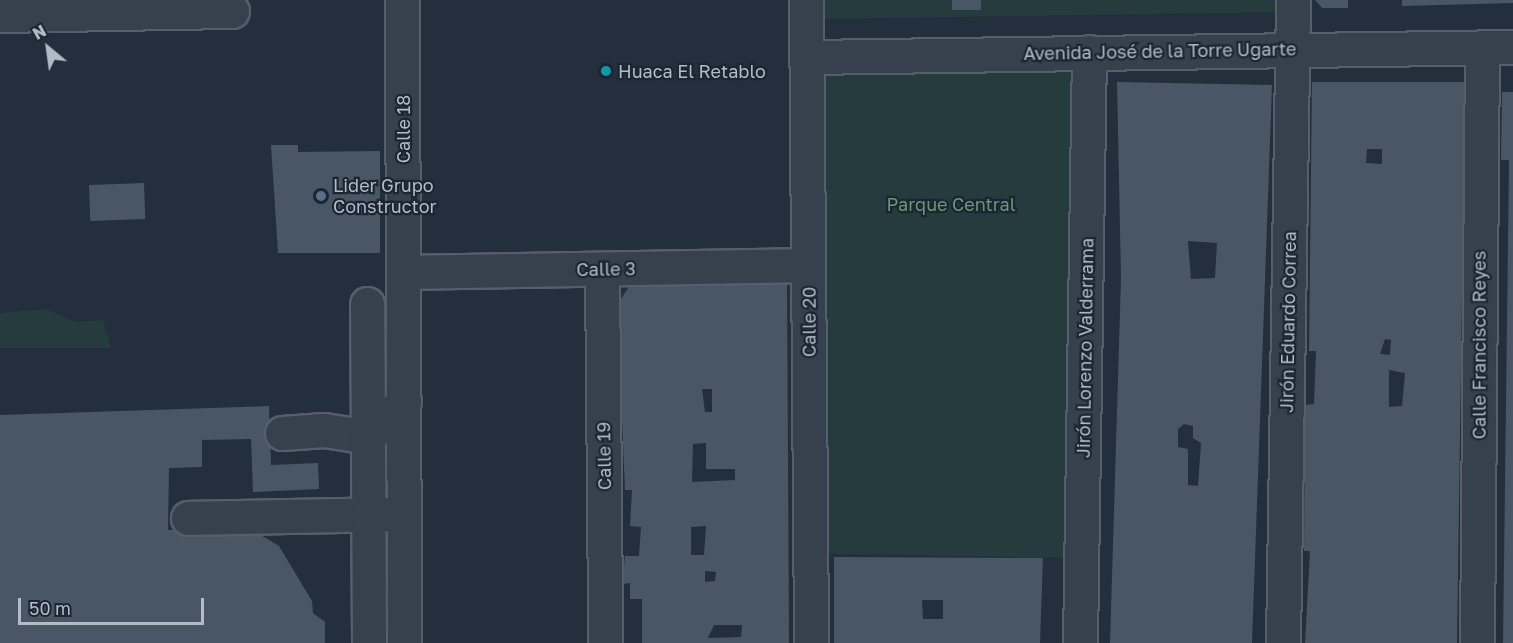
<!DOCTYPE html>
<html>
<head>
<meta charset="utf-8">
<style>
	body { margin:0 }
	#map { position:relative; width:1513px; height:643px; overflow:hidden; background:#232f3d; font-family:"Golos Text",sans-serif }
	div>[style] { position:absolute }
	.green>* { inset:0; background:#253b3e; transform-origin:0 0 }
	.building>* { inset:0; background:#495666; transform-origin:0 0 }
	.roads { filter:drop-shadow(2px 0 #555e6b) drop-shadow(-2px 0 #555e6b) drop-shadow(0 2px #555e6b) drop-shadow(0 -2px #555e6b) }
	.minor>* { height:33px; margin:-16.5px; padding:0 16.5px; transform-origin:16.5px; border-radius:16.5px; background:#37404d }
	.dots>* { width:16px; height:16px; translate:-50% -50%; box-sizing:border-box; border:3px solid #1c2532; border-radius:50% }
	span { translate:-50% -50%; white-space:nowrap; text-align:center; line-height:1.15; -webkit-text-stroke:4.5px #1c2532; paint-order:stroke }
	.street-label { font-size:18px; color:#b2bbc8 }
	.poi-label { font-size:18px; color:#b2bbc8 }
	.left { translate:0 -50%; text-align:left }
	.park-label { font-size:18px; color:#699973 }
	.north { position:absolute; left:18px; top:18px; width:60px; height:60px; -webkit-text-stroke:4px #1c2532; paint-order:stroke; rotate:331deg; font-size:16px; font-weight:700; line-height:24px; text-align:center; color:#b2bbc8 }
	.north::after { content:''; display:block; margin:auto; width:21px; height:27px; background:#b2bbc8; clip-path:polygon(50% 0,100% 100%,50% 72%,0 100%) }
	.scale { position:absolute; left:18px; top:598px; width:186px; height:27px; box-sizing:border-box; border:3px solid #b2bbc8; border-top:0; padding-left:8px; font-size:18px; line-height:21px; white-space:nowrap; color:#b2bbc8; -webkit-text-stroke:4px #1c2532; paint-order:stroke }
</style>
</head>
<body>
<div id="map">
	<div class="green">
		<div style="clip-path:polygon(820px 0,1281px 0,1281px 12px,820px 19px)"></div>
		<div style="left:1082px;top:72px;width:486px;height:264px;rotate:91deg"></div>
		<div style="clip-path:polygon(46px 309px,76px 322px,103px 320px,111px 348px,0 348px,0 313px)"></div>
	</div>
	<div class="building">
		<div style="left:952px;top:0;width:29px;height:10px"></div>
		<div style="clip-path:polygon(1315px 0,1348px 0,1348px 8px,1322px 8px)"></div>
		<div style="clip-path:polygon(1402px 0,1513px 0,1513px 3px,1402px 6px)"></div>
		<div style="clip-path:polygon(evenodd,1117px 82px,1272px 85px,1252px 643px,1110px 643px,1121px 278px,1117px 82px,1188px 241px,1217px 243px,1215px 278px,1191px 279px,1188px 241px,1117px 82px,1184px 424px,1193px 426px,1193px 438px,1201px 443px,1198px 486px,1188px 485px,1188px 449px,1178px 447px,1178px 429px,1184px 424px)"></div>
		<div style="clip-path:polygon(evenodd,1312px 82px,1465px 82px,1457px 643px,1305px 643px,1310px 551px,1304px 551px,1305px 405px,1314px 404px,1316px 351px,1309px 351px,1312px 82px,1367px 149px,1382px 149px,1382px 164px,1366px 163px,1367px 149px,1312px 82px,1385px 339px,1391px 340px,1390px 355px,1380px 354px,1385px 339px,1312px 82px,1389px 370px,1405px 373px,1402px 406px,1389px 407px,1389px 370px)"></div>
		<div style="clip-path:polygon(1502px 92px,1513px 92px,1513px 643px,1503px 643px,1509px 160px,1501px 160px)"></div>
		<div style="clip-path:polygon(271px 145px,298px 145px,298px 152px,380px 151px,380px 253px,278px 253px)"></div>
		<div style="left:144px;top:183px;width:36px;height:55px;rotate:88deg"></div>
		<div style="clip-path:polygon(evenodd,787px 283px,789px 643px,642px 643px,642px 599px,630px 599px,630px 583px,622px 584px,625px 556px,639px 556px,641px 527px,630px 526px,632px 490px,625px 490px,617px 305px,630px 285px,787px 283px,702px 389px,712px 389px,712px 412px,705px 412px,702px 389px,787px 283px,706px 443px,706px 469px,735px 469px,735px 480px,692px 482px,693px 444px,706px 443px,787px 283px,706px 526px,704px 555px,691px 555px,691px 527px,706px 526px,787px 283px,705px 571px,716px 572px,715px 581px,705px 582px,705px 571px,787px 283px,714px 625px,742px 625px,741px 637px,708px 638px,714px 625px)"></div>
		<div style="clip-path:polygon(269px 406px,271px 465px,318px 463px,319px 489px,253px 492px,251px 439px,202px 440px,202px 467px,169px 468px,168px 530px,249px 528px,279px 546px,312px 601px,313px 613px,325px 622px,325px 643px,0 643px,0 415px)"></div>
		<div style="clip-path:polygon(evenodd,834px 557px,1043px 558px,1040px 643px,834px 643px,834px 557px,922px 600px,943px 600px,943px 619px,923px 619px,922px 600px)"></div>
	</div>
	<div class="roads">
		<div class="minor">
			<div style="left:402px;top:0;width:643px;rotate:89.82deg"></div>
			<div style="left:806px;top:0;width:643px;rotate:89.55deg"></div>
			<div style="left:0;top:15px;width:232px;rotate:-1deg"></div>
			<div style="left:807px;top:57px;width:706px;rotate:-0.81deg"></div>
			<div style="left:602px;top:269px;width:374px;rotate:89.5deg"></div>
			<div style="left:404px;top:272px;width:404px;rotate:-1deg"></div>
			<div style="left:282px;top:433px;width:42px;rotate:-4.1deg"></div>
			<div style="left:324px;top:430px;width:45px;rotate:9deg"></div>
			<div style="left:368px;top:437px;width:133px;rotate:-90.4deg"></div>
			<div style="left:188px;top:518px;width:202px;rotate:-1.1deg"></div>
			<div style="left:369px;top:643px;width:206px;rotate:-90.3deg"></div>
			<div style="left:368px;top:437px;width:51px;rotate:-45deg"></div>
			<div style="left:1080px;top:643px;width:591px;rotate:-89.13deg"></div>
			<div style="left:1283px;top:643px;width:643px;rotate:-89.11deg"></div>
			<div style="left:1477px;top:643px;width:596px;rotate:-89.52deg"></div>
		</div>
	</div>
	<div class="dots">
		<div style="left:606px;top:71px;background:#0f9aa8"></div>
		<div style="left:321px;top:196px;background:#5c6f8a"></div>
	</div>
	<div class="street-label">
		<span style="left:1160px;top:51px;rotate:-1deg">Avenida José de la Torre Ugarte</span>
		<span style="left:403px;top:129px;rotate:-90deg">Calle 18</span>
		<span style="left:606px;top:269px;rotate:-1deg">Calle 3</span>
		<span style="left:809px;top:322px;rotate:-90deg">Calle 20</span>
		<span style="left:1288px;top:322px;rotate:-89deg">Jirón Eduardo Correa</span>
		<span style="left:1479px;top:345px;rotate:-90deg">Calle Francisco Reyes</span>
		<span style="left:1085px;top:348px;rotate:-89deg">Jirón Lorenzo Valderrama</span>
		<span style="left:604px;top:456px;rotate:-91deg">Calle 19</span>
	</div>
	<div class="poi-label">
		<span class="left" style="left:618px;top:71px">Huaca El Retablo</span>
		<span class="left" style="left:333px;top:196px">Lider Grupo<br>Constructor</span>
	</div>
	<div class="park-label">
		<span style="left:951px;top:204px">Parque Central</span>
	</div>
	<div class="north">N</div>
	<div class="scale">50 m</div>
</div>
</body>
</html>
